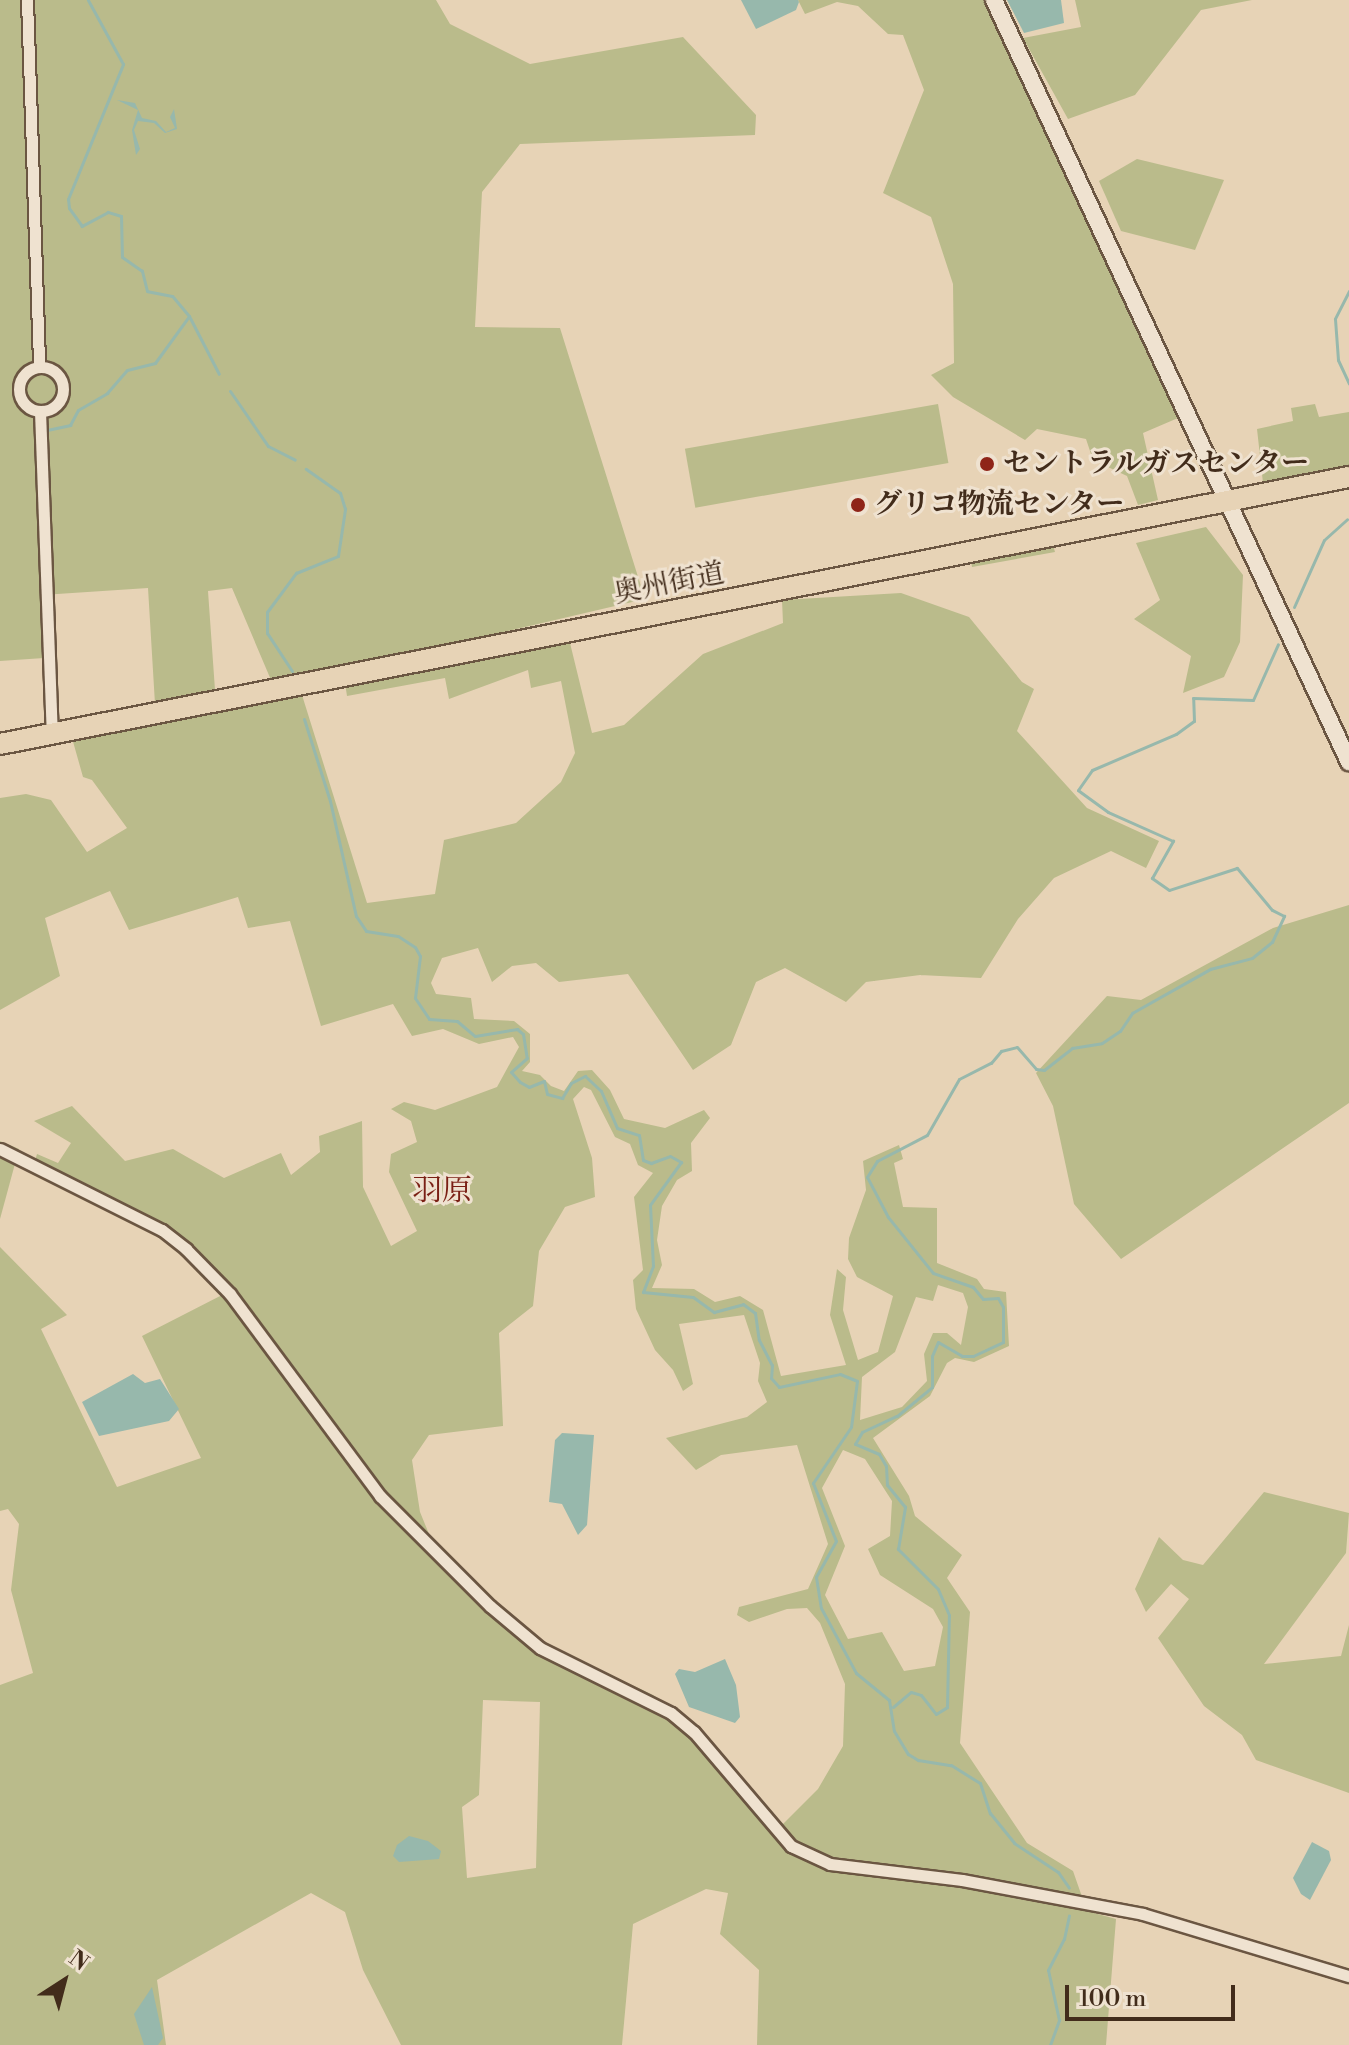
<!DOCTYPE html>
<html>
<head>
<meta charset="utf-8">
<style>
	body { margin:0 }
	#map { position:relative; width:1349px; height:2045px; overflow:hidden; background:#e7d3b6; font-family:"Libre Bodoni","Noto Serif JP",serif }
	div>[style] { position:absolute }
	.green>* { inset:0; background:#babb8b; transform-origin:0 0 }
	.water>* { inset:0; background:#97b8ac }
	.stream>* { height:3px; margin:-1.5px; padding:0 1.5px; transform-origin:1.5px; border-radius:1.5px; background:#97b8ac }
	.roads { filter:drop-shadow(2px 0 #6b5642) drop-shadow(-2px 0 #6b5642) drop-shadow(0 2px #6b5642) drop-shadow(0 -2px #6b5642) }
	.street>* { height:11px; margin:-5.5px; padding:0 5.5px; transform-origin:5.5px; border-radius:5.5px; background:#efe2d0 }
	.street>.ring { margin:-5.5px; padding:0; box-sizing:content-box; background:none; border:11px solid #efe2d0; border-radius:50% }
	.secondary>* { height:16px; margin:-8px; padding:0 8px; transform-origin:8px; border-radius:8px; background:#efe2d0 }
	.highway>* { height:20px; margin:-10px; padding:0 10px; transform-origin:10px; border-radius:10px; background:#e7d3b6 }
	.dots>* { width:22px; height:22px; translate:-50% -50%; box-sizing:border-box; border:4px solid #efe2d0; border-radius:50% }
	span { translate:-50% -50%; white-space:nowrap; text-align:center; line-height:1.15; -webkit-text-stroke:6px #efe2d0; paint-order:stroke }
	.poi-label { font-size:28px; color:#422c1b; font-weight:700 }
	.left { translate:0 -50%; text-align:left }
	.street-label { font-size:28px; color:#422c1b }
	.neighbourhood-label { font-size:30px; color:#7a1f14 }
	.north { position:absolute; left:24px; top:1941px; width:80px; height:80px; -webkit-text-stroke:6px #efe2d0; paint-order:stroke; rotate:36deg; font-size:22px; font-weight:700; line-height:32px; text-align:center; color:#422c1b }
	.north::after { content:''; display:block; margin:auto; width:28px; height:36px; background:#422c1b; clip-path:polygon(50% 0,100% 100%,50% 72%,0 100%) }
	.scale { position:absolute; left:1065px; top:1985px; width:170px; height:36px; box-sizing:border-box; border:4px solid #422c1b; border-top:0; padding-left:10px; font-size:24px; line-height:28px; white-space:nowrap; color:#422c1b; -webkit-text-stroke:6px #efe2d0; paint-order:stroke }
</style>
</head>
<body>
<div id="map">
	<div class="green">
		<div style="clip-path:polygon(0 0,436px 0,450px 24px,530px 64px,683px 37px,756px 115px,755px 135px,520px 144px,482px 192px,475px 327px,560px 328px,645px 599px,340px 670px,271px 680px,232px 588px,208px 591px,215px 690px,155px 704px,148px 588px,42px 595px,44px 658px,0 661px)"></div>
		<div style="clip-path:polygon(798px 0,988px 0,1178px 418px,1143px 433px,1158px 500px,1138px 505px,1127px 476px,1093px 460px,1086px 439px,1037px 429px,1025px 440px,953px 397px,931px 375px,954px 363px,953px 284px,931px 217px,883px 193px,924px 90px,903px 35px,888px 34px,858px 6px,837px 2px,805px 14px)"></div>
		<div style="clip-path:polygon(1075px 0,1252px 0,1201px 10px,1135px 95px,1068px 119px,1023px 38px,1081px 27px)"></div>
		<div style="clip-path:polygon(1137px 159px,1224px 180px,1195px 250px,1121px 231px,1099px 181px)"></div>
		<div style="left:938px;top:404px;width:60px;height:257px;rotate:80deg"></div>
		<div style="clip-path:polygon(1315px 404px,1319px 417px,1349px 412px,1349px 465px,1263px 483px,1257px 429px,1293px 421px,1291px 408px)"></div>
		<div style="clip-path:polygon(1206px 527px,1243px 575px,1240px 642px,1224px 677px,1183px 693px,1191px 656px,1134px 619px,1160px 600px,1136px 543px)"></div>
		<div style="clip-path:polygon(1053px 545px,1055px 552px,972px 567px,971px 561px)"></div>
		<div style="clip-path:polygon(evenodd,901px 593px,969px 617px,1022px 682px,1034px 689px,1017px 731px,1087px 808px,1159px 841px,1146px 868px,1111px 851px,1054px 878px,1018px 919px,981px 978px,920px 975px,866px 982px,846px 1002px,785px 968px,756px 982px,731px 1045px,693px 1070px,628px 974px,559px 982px,536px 963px,512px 966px,492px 982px,478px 948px,442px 958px,431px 983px,436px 994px,471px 998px,474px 1019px,514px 1021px,530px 1034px,530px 1062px,522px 1071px,540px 1075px,551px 1086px,564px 1091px,578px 1071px,592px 1070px,610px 1090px,624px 1119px,665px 1128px,704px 1110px,710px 1118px,691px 1143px,692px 1171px,677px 1180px,662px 1206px,657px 1240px,662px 1265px,652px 1288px,694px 1289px,715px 1302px,740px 1296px,763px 1310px,781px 1376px,846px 1365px,830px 1315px,837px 1269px,846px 1277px,843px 1310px,858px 1360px,878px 1352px,893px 1296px,857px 1277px,848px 1259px,849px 1238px,866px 1190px,863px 1161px,899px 1145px,903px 1159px,894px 1163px,903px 1207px,937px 1208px,937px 1263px,977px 1279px,984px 1289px,1006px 1292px,1009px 1346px,974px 1362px,955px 1358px,947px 1363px,930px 1396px,873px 1438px,909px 1496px,915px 1516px,962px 1555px,947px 1578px,970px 1612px,960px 1743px,1027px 1843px,1073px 1871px,1087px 1911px,1116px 1919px,1106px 2045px,757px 2045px,759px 1970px,720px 1934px,728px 1893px,706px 1889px,633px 1924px,622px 2045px,401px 2045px,363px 1970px,345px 1912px,311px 1893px,157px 1980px,166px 2045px,0 2045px,0 1685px,33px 1673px,11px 1590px,19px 1524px,8px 1509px,0 1511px,0 1247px,67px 1315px,41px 1329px,117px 1487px,201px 1458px,142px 1336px,224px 1294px,213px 1269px,164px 1228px,35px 1161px,37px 1154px,58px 1163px,71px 1143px,34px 1121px,72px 1106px,125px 1161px,173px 1149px,224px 1178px,281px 1153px,291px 1175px,320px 1152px,319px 1136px,362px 1121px,363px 1187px,391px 1246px,417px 1231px,389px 1172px,391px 1154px,417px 1142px,411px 1121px,391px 1109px,404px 1102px,435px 1110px,497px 1087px,519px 1047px,513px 1037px,479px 1044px,443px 1029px,412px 1036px,393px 1004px,321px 1026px,290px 921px,248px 928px,238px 897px,129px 930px,110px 891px,45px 918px,60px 976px,0 1010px,0 798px,26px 794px,51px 800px,87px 852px,127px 828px,92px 780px,83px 777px,72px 738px,302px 695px,367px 903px,435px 894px,444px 840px,516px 823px,561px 782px,575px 753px,561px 681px,531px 688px,528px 670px,449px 699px,445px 678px,347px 696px,345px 683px,570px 643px,592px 733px,624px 725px,703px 654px,783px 623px,782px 600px,901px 593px,584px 1087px,591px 1090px,615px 1137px,630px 1144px,638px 1165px,653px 1173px,634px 1197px,643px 1270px,633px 1280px,636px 1309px,655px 1350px,673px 1370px,683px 1391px,693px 1384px,679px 1324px,744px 1315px,760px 1363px,758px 1381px,767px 1402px,747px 1417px,666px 1438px,696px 1470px,721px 1455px,797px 1445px,828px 1544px,808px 1589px,739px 1607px,737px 1615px,749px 1622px,787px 1609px,807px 1608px,820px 1623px,845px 1684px,843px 1746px,818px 1789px,782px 1825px,692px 1722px,653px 1695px,550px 1646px,512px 1617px,429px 1534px,420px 1512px,412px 1460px,429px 1435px,503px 1426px,499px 1333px,533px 1306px,539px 1251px,565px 1207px,595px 1197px,592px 1158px,573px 1099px,584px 1087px,901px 593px,938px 1285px,963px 1293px,968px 1307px,961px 1345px,947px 1333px,933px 1333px,924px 1354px,927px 1381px,902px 1407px,860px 1420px,862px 1377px,895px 1352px,916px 1297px,933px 1301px,938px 1285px,901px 593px,843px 1450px,865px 1459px,892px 1501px,890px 1536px,868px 1549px,880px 1575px,933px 1609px,943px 1627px,935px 1666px,904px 1671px,882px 1632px,848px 1639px,825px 1595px,845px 1546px,822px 1488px,843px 1450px,901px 593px,483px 1700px,540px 1702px,536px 1868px,467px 1878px,462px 1807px,479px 1795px,483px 1700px)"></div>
		<div style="clip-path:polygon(1349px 905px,1349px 1103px,1121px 1259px,1074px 1204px,1053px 1106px,1036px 1073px,1107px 996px,1141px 1000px,1273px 928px)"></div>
		<div style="clip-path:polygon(0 1141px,19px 1149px,0 1219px)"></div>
		<div style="clip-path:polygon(1264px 1492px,1349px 1513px,1346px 1553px,1264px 1664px,1341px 1656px,1349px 1625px,1349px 1793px,1256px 1760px,1242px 1735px,1204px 1706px,1158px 1638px,1189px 1599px,1171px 1584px,1146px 1612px,1135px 1589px,1159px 1537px,1183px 1560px,1203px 1565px)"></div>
	</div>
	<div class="water">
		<div style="clip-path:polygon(741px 0,798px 0,799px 2px,796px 10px,756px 29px)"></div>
		<div style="clip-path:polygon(1007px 0,1061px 0,1064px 23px,1024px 33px)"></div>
		<div style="clip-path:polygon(117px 100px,135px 103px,142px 118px,156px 121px,166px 132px,175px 128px,170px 117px,174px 109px,177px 129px,165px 133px,154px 123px,138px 121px,134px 130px,140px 149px,136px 155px,132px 130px,138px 110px)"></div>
		<div style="clip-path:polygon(133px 1374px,145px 1383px,160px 1379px,179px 1409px,169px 1421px,99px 1436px,82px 1402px)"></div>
		<div style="clip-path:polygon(562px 1433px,594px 1435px,587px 1525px,578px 1535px,562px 1504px,549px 1502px,555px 1440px)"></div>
		<div style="clip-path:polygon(725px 1659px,736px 1685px,740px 1717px,735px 1723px,689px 1707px,675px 1674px,679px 1669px,695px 1672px)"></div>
		<div style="clip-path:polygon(409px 1836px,428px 1841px,441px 1851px,439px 1859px,399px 1862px,393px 1856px,397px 1845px)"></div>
		<div style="clip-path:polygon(1312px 1842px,1329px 1851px,1331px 1860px,1310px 1900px,1301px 1894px,1293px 1878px)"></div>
		<div style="clip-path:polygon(152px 1987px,163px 2038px,158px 2045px,144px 2045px,134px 2014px)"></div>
	</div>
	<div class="stream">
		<div style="left:1349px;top:291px;width:31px;rotate:117deg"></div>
		<div style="left:1335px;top:319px;width:41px;rotate:85.8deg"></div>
		<div style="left:1338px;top:360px;width:26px;rotate:65deg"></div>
		<div style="left:189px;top:316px;width:65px;rotate:62.7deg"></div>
		<div style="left:230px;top:391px;width:67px;rotate:55.4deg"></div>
		<div style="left:268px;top:446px;width:30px;rotate:27deg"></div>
		<div style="left:47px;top:430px;width:24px;rotate:-12deg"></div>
		<div style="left:70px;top:425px;width:17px;rotate:-62deg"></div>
		<div style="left:78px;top:410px;width:34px;rotate:-30deg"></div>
		<div style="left:107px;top:393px;width:30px;rotate:-49deg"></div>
		<div style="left:127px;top:370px;width:29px;rotate:-14deg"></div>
		<div style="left:155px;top:363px;width:58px;rotate:-54.1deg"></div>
		<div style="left:189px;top:316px;width:26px;rotate:-130deg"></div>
		<div style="left:172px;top:296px;width:25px;rotate:-169deg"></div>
		<div style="left:147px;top:291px;width:21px;rotate:-104deg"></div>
		<div style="left:142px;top:271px;width:24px;rotate:-145deg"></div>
		<div style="left:122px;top:257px;width:41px;rotate:-91.4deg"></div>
		<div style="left:121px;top:216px;width:14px;rotate:-163deg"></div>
		<div style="left:108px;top:212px;width:30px;rotate:152deg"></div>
		<div style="left:82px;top:226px;width:22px;rotate:-126deg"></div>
		<div style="left:69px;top:208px;width:9px;rotate:-96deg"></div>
		<div style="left:68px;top:199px;width:146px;rotate:-67.8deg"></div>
		<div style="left:123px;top:64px;width:73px;rotate:-118.7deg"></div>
		<div style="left:1294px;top:607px;width:73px;rotate:-65.9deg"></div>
		<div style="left:1324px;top:540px;width:31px;rotate:-42deg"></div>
		<div style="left:292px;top:671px;width:45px;rotate:-123.3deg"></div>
		<div style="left:267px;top:633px;width:21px;rotate:-90deg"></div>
		<div style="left:267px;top:612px;width:49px;rotate:-53.4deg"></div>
		<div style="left:296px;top:573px;width:45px;rotate:-22deg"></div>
		<div style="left:338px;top:556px;width:48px;rotate:-81.5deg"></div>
		<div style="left:345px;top:509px;width:17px;rotate:-107deg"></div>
		<div style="left:340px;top:493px;width:42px;rotate:-144.8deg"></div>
		<div style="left:304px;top:719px;width:86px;rotate:72.4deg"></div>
		<div style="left:330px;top:801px;width:118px;rotate:77.3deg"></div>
		<div style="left:356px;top:916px;width:18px;rotate:56deg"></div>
		<div style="left:366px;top:931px;width:32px;rotate:9deg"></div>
		<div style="left:398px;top:936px;width:20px;rotate:33deg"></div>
		<div style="left:415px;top:947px;width:10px;rotate:61deg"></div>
		<div style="left:420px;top:956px;width:42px;rotate:96.8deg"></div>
		<div style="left:415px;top:998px;width:25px;rotate:56deg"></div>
		<div style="left:429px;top:1019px;width:28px;rotate:4deg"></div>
		<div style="left:457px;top:1021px;width:23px;rotate:40deg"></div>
		<div style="left:475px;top:1036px;width:43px;rotate:-9.5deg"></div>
		<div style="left:517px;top:1029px;width:8px;rotate:40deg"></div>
		<div style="left:523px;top:1034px;width:24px;rotate:81deg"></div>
		<div style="left:527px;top:1058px;width:21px;rotate:139deg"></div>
		<div style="left:511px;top:1072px;width:13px;rotate:48deg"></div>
		<div style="left:520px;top:1082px;width:10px;rotate:29deg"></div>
		<div style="left:529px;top:1087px;width:16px;rotate:-22deg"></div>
		<div style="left:544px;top:1081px;width:13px;rotate:77deg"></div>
		<div style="left:547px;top:1094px;width:16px;rotate:15deg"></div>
		<div style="left:562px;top:1098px;width:17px;rotate:-59deg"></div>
		<div style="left:571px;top:1083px;width:16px;rotate:-27deg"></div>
		<div style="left:585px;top:1076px;width:22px;rotate:43deg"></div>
		<div style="left:601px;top:1091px;width:40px;rotate:66.6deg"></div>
		<div style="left:617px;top:1128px;width:23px;rotate:18deg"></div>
		<div style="left:639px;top:1135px;width:25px;rotate:81deg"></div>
		<div style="left:643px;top:1160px;width:9px;rotate:21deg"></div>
		<div style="left:651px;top:1163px;width:20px;rotate:-20deg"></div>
		<div style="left:670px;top:1156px;width:13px;rotate:29deg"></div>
		<div style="left:681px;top:1162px;width:53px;rotate:125.8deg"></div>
		<div style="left:650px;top:1205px;width:61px;rotate:87.2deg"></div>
		<div style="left:653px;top:1266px;width:28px;rotate:111deg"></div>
		<div style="left:643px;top:1292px;width:50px;rotate:5.7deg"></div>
		<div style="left:693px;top:1297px;width:26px;rotate:36deg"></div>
		<div style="left:714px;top:1312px;width:30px;rotate:-15deg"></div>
		<div style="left:743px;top:1304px;width:15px;rotate:37deg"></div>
		<div style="left:755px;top:1313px;width:27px;rotate:82deg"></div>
		<div style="left:759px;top:1340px;width:28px;rotate:63deg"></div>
		<div style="left:772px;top:1365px;width:13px;rotate:94deg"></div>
		<div style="left:771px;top:1378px;width:12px;rotate:48deg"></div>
		<div style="left:779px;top:1387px;width:62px;rotate:-12deg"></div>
		<div style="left:840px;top:1374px;width:18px;rotate:22deg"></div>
		<div style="left:857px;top:1381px;width:46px;rotate:97.4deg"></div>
		<div style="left:851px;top:1427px;width:68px;rotate:124.2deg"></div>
		<div style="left:813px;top:1483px;width:62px;rotate:68.4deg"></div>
		<div style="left:836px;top:1541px;width:41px;rotate:119.1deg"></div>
		<div style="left:816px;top:1577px;width:31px;rotate:81deg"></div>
		<div style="left:821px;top:1608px;width:74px;rotate:61.7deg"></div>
		<div style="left:856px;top:1673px;width:43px;rotate:39.3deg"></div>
		<div style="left:889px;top:1700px;width:31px;rotate:81deg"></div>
		<div style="left:894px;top:1731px;width:27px;rotate:59deg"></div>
		<div style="left:908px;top:1754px;width:12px;rotate:31deg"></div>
		<div style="left:918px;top:1760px;width:33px;rotate:9deg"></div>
		<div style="left:951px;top:1765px;width:34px;rotate:32deg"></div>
		<div style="left:980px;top:1783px;width:32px;rotate:72deg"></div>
		<div style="left:990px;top:1813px;width:38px;rotate:51deg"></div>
		<div style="left:1014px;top:1843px;width:53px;rotate:33.4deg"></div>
		<div style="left:1058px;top:1872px;width:19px;rotate:55deg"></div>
		<div style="left:893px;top:1707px;width:23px;rotate:-40deg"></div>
		<div style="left:911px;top:1692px;width:10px;rotate:17deg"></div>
		<div style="left:921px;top:1695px;width:24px;rotate:52deg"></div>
		<div style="left:936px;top:1714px;width:13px;rotate:-32deg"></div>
		<div style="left:947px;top:1707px;width:92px;rotate:-88.8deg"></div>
		<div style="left:949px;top:1615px;width:28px;rotate:-113deg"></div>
		<div style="left:938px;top:1589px;width:57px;rotate:-135deg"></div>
		<div style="left:898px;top:1549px;width:43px;rotate:-80.5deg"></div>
		<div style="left:905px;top:1507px;width:28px;rotate:-129deg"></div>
		<div style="left:887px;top:1485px;width:19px;rotate:-93deg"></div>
		<div style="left:886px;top:1466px;width:14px;rotate:-120deg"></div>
		<div style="left:879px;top:1454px;width:26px;rotate:-157deg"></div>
		<div style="left:855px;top:1444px;width:14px;rotate:-60deg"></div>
		<div style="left:862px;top:1432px;width:38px;rotate:-25deg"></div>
		<div style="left:897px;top:1416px;width:45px;rotate:-39.6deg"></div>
		<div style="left:932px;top:1387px;width:31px;rotate:-90deg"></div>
		<div style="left:932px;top:1356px;width:15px;rotate:-67deg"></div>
		<div style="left:938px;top:1342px;width:28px;rotate:30deg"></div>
		<div style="left:962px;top:1356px;width:11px"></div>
		<div style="left:973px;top:1356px;width:33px;rotate:-25deg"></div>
		<div style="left:1003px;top:1342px;width:35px;rotate:-90deg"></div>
		<div style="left:1003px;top:1307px;width:10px;rotate:-119deg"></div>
		<div style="left:998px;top:1298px;width:15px;rotate:176deg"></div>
		<div style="left:983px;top:1299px;width:16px;rotate:-130deg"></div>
		<div style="left:973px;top:1287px;width:42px;rotate:-160.7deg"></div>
		<div style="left:933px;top:1273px;width:72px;rotate:-128.8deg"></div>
		<div style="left:888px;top:1217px;width:45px;rotate:-117.7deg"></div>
		<div style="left:867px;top:1177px;width:19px;rotate:-58deg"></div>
		<div style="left:877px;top:1161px;width:56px;rotate:-27.5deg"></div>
		<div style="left:927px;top:1135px;width:64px;rotate:-60.3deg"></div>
		<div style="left:959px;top:1079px;width:36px;rotate:-27deg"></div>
		<div style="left:991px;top:1063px;width:16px;rotate:-50deg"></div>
		<div style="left:1001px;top:1051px;width:16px;rotate:-14deg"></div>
		<div style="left:1017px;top:1047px;width:29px;rotate:49deg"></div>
		<div style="left:1036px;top:1069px;width:8px;rotate:7deg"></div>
		<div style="left:1044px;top:1070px;width:36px;rotate:-38deg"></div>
		<div style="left:1072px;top:1048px;width:30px;rotate:-9deg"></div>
		<div style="left:1102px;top:1043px;width:22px;rotate:-34deg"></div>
		<div style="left:1120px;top:1031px;width:22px;rotate:-56deg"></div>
		<div style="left:1132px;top:1013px;width:90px;rotate:-29.4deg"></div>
		<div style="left:1210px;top:969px;width:43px;rotate:-14.7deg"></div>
		<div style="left:1252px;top:958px;width:26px;rotate:-39deg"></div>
		<div style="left:1272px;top:942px;width:29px;rotate:-65deg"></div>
		<div style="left:1284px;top:916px;width:13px;rotate:-153deg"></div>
		<div style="left:1272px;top:910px;width:55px;rotate:-129.8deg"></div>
		<div style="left:1237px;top:868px;width:71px;rotate:162.1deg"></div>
		<div style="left:1169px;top:890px;width:21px;rotate:-145deg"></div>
		<div style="left:1152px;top:878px;width:43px;rotate:-60.4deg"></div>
		<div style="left:1173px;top:841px;width:71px;rotate:-156deg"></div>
		<div style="left:1108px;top:812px;width:37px;rotate:-144deg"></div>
		<div style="left:1078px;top:790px;width:24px;rotate:-55deg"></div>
		<div style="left:1092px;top:770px;width:91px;rotate:-23.2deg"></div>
		<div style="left:1176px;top:734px;width:22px;rotate:-36deg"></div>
		<div style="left:1194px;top:721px;width:23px;rotate:-92deg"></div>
		<div style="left:1193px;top:698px;width:60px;rotate:1.9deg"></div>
		<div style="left:1253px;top:700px;width:61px;rotate:-65.9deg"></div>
		<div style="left:1050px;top:2045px;width:27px;rotate:-70deg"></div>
		<div style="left:1059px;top:2020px;width:51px;rotate:-102.4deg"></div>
		<div style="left:1048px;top:1970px;width:35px;rotate:-63deg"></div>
		<div style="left:1064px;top:1939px;width:24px;rotate:-78deg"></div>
	</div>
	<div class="roads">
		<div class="street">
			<div style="left:27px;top:0;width:367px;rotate:88.1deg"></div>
			<div class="ring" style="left:19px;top:367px;width:33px;height:33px"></div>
			<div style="left:40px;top:411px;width:323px;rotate:87.9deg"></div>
			<div style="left:0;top:1149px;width:181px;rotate:26.6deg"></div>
			<div style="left:162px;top:1230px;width:31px;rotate:38deg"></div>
			<div style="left:186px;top:1249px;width:63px;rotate:45.6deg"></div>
			<div style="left:230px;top:1294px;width:252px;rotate:53.4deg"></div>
			<div style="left:380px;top:1496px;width:156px;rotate:45deg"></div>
			<div style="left:490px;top:1606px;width:65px;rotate:40deg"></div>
			<div style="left:540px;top:1648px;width:146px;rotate:26.4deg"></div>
			<div style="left:671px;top:1713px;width:30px;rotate:40deg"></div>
			<div style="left:694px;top:1732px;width:150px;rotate:49.6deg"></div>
			<div style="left:791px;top:1846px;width:43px;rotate:24.8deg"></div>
			<div style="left:830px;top:1864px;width:133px;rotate:6.9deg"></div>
			<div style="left:962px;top:1880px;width:184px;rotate:10.6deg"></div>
			<div style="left:1143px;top:1914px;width:215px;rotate:16.8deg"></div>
		</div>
		<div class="secondary">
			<div style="left:994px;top:0;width:841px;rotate:65.02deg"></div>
		</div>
		<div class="highway">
			<div style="left:0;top:744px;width:1375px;rotate:-11.2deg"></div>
		</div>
	</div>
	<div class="dots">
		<div style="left:987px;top:464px;background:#8f2418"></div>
		<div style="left:858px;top:505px;background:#8f2418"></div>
	</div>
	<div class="poi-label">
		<span class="left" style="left:1003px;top:464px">セントラルガスセンター</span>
		<span class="left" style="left:874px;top:505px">グリコ物流センター</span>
	</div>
	<div class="street-label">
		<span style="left:669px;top:584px;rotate:-11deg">奥州街道</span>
	</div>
	<div class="neighbourhood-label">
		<span style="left:442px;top:1191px">羽原</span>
	</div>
	<div class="north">N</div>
	<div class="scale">100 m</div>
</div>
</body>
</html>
